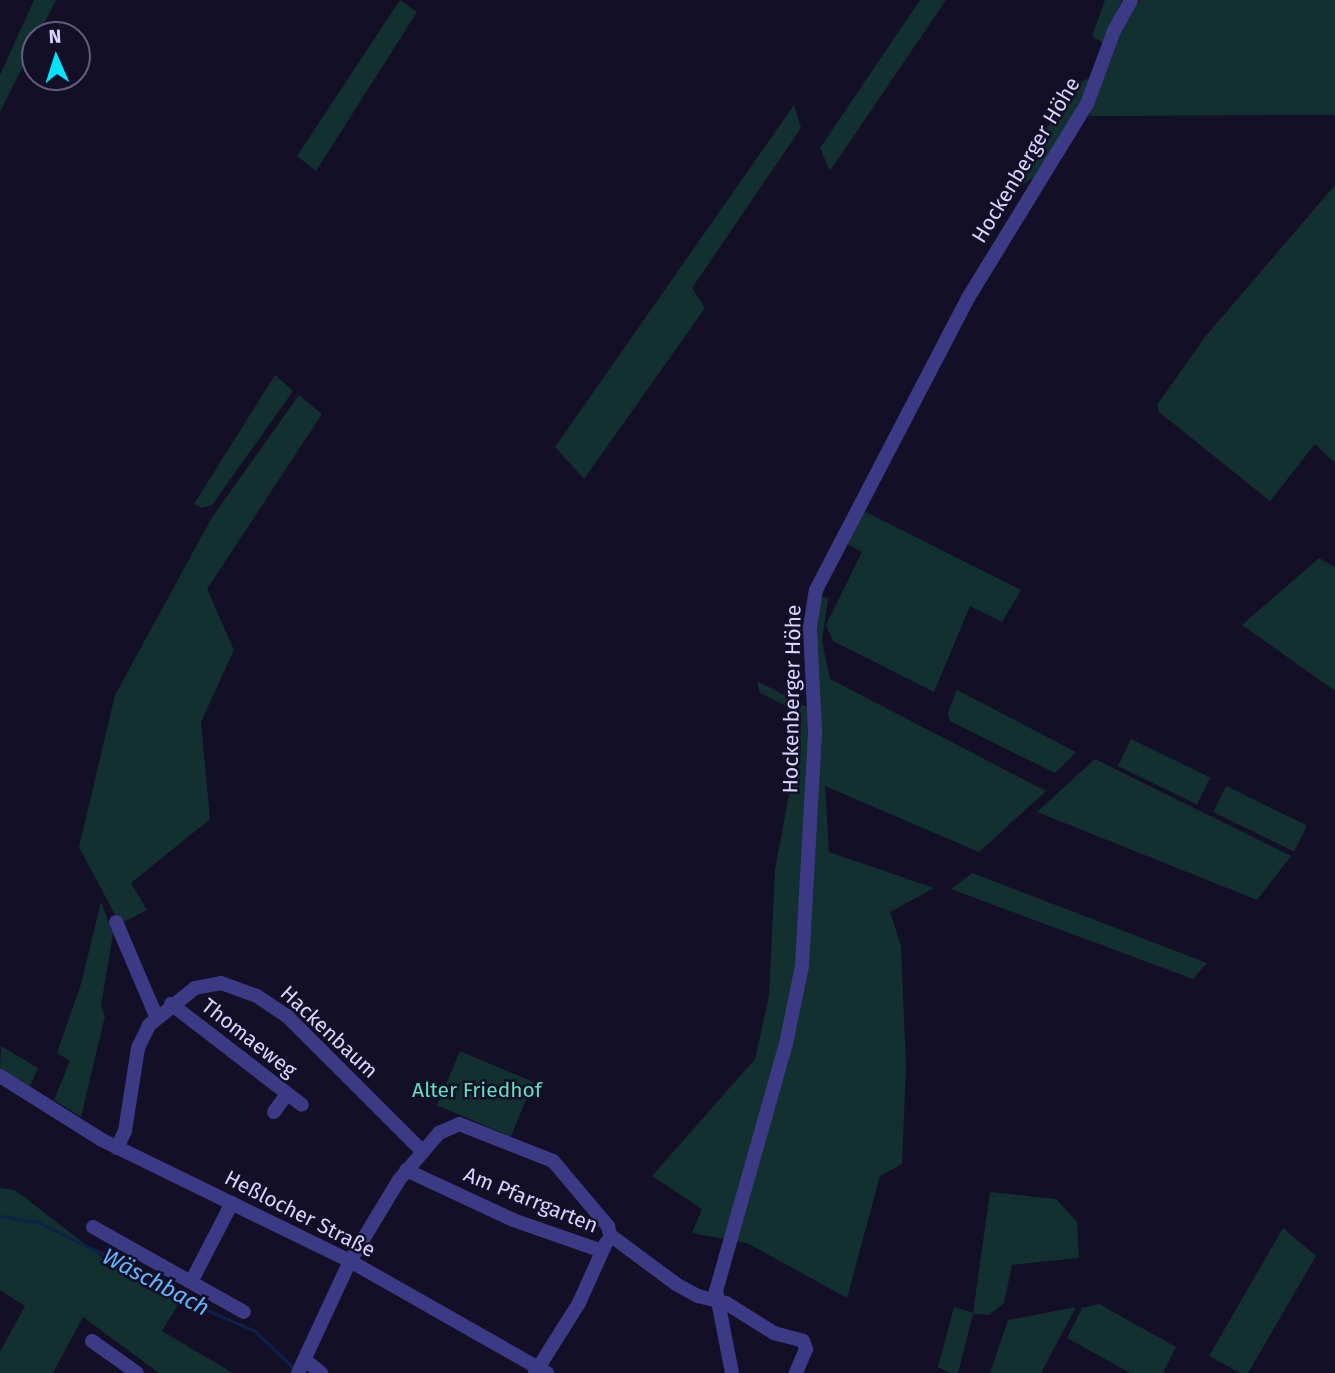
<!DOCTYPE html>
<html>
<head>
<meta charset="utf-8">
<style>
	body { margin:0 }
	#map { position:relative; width:1335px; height:1373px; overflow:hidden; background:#130f26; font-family:"Fira Sans",sans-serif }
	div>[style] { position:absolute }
	.green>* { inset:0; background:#12302f; transform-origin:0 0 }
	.stream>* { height:2.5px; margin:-1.25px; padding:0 1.25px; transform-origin:1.25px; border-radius:1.25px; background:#0c2248 }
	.minor>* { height:14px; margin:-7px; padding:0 7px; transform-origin:7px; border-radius:7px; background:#3d3a85 }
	span { translate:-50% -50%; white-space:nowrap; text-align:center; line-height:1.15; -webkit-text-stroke:5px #130f26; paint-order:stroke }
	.street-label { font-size:21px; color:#d9d4ff }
	.park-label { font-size:21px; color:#5fe0c0 }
	.water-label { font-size:23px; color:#62b6ff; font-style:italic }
	.north { position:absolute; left:21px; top:21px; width:70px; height:70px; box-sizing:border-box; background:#130f26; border:2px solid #625e7d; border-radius:50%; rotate:357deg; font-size:19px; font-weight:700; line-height:28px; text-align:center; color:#d9d4ff }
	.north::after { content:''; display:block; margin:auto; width:24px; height:32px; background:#00e5ff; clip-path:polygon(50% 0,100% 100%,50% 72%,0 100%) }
</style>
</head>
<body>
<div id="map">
	<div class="green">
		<div style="clip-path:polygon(34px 0,56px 0,0 112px,0 75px)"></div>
		<div style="clip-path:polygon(400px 0,417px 12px,316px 171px,297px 156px)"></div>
		<div style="clip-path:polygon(920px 0,946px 0,830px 171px,820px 148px)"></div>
		<div style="clip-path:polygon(1105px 0,1122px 0,1103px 43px,1092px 36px)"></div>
		<div style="clip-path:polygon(1140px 0,1335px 0,1335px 115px,1089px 116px,1128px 15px)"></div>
		<div style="clip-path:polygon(1090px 78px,1074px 116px,1037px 176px,1012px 191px,1028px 156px,1077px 83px)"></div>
		<div style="clip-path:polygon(794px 105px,801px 128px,692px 288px,705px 308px,584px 479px,555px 447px)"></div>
		<div style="clip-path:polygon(1335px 185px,1335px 463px,1315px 444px,1270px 501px,1159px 412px,1157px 405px,1205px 337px)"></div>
		<div style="clip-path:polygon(275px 375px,293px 391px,212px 505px,202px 508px,194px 504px)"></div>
		<div style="clip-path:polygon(299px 395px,322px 414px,207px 589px,234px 650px,201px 722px,210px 819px,131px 883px,147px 910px,120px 924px,79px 847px,115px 695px,211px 519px)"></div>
		<div style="clip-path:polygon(862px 510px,1021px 590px,1002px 622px,970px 606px,934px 692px,833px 641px,826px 625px,862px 552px,843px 542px)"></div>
		<div style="clip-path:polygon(1319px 558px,1335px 567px,1335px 691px,1242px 625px)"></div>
		<div style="clip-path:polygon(820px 596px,828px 598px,822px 641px,830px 679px,1046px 791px,979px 852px,825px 786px,829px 852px,934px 888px,890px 912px,901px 946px,906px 1066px,902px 1164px,880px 1176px,847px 1298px,747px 1243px,692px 1233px,702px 1209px,652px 1176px,755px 1059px,769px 996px,775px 870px,798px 745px,794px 720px,784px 705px,760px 693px,757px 681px,819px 713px,815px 638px)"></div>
		<div style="clip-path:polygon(957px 690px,1076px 752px,1055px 773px,950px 721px,948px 712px)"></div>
		<div style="left:1131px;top:739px;width:88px;height:30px;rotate:26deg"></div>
		<div style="clip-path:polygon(1095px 759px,1291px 856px,1257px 900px,1037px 812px)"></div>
		<div style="left:1226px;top:786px;width:90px;height:29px;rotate:26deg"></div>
		<div style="clip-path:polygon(972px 873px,1207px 963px,1193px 979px,951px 889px)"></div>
		<div style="clip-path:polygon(101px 902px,113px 934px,101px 1006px,105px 1016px,81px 1117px,54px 1100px,70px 1061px,57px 1053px,81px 984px)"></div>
		<div style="clip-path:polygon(1px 1046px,38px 1068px,30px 1086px,0 1070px)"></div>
		<div style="left:460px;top:1051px;width:80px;height:59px;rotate:23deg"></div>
		<div style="clip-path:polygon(0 1188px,15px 1190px,112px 1265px,179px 1303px,162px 1331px,233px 1373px,159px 1373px,83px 1317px,53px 1373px,0 1373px,0 1352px,25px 1306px,0 1290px)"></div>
		<div style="clip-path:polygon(990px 1192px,1056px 1199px,1077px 1222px,1079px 1258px,1012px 1265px,1004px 1303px,989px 1315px,973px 1314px,958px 1373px,950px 1373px,938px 1367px,954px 1307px,973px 1313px)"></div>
		<div style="clip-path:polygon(1283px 1228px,1316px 1256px,1248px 1373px,1240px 1373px,1209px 1356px)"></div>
		<div style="clip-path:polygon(1099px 1304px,1176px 1347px,1163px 1373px,1130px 1373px,1067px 1338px,1082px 1308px)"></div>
		<div style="clip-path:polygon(1076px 1307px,1041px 1373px,990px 1373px,1008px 1320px)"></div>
	</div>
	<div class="stream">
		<div style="left:0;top:1216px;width:38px;rotate:9deg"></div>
		<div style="left:38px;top:1222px;width:146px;rotate:26deg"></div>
		<div style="left:169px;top:1286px;width:45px;rotate:32.3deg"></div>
		<div style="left:207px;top:1310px;width:52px;rotate:23.6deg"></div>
		<div style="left:255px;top:1331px;width:55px;rotate:43.5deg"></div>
	</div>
	<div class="minor">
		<div style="left:116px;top:922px;width:102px;rotate:66.9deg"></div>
		<div style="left:171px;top:1004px;width:165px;rotate:37.6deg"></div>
		<div style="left:0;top:1076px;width:120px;rotate:32.1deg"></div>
		<div style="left:102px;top:1140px;width:276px;rotate:26deg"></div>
		<div style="left:350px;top:1261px;width:227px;rotate:29.6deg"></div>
		<div style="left:274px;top:1112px;width:22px;rotate:-54deg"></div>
		<div style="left:117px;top:1148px;width:19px;rotate:-65deg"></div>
		<div style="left:125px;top:1131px;width:84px;rotate:-81.1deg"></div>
		<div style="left:138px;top:1048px;width:25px;rotate:-64deg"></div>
		<div style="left:149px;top:1025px;width:59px;rotate:-38.8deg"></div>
		<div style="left:195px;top:988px;width:26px;rotate:-11deg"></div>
		<div style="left:221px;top:983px;width:38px;rotate:20deg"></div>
		<div style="left:257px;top:996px;width:36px;rotate:34deg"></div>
		<div style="left:287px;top:1016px;width:191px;rotate:45deg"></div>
		<div style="left:406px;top:1170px;width:118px;rotate:25deg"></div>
		<div style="left:513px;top:1220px;width:94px;rotate:19.2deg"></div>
		<div style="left:93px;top:1227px;width:173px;rotate:29.4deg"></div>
		<div style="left:191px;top:1282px;width:89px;rotate:-62.6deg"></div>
		<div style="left:92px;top:1341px;width:55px;rotate:35.4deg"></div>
		<div style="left:305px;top:1360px;width:21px;rotate:39deg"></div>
		<div style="left:298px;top:1373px;width:123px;rotate:-65.1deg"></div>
		<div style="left:350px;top:1261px;width:95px;rotate:-58.8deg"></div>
		<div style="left:399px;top:1180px;width:62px;rotate:-49.6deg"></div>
		<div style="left:439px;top:1133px;width:22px;rotate:-24deg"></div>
		<div style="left:459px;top:1124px;width:101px;rotate:21.5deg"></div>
		<div style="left:553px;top:1161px;width:85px;rotate:49.8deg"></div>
		<div style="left:608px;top:1226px;width:9px;rotate:77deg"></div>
		<div style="left:610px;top:1235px;width:82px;rotate:36.6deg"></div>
		<div style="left:676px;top:1284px;width:25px;rotate:29deg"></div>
		<div style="left:698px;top:1296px;width:29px;rotate:14deg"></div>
		<div style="left:726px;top:1303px;width:57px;rotate:32deg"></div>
		<div style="left:774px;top:1333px;width:30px;rotate:15deg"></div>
		<div style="left:803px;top:1341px;width:9px;rotate:69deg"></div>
		<div style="left:806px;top:1349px;width:26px;rotate:113deg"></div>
		<div style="left:535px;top:1373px;width:83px;rotate:-57.8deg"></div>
		<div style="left:579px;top:1303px;width:66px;rotate:-65.8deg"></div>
		<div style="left:732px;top:1373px;width:84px;rotate:-101deg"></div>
		<div style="left:716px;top:1291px;width:257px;rotate:-74.2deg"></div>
		<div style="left:786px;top:1044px;width:80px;rotate:-78.4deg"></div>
		<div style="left:802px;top:966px;width:235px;rotate:-86.8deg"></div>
		<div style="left:815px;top:731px;width:104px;rotate:-92.8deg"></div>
		<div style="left:810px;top:627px;width:37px;rotate:-81deg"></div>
		<div style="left:816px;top:590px;width:329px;rotate:-62.5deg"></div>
		<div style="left:968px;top:298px;width:228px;rotate:-58.5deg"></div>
		<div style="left:1087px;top:104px;width:78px;rotate:-69.7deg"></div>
		<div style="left:1114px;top:31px;width:35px;rotate:-61deg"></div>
	</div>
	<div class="street-label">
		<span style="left:1026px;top:160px;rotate:-59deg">Hockenberger Höhe</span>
		<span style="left:792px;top:699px;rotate:-89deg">Hockenberger Höhe</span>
		<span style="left:329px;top:1032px;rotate:43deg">Hackenbaum</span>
		<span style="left:249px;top:1038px;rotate:38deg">Thomaeweg</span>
		<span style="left:531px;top:1200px;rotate:22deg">Am Pfarrgarten</span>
		<span style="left:300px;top:1214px;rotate:27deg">Heßlocher Straße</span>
	</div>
	<div class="park-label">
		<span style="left:477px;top:1090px">Alter Friedhof</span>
	</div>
	<div class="water-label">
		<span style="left:156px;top:1282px;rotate:28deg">Wäschbach</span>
	</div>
	<div class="north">N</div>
</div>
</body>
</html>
